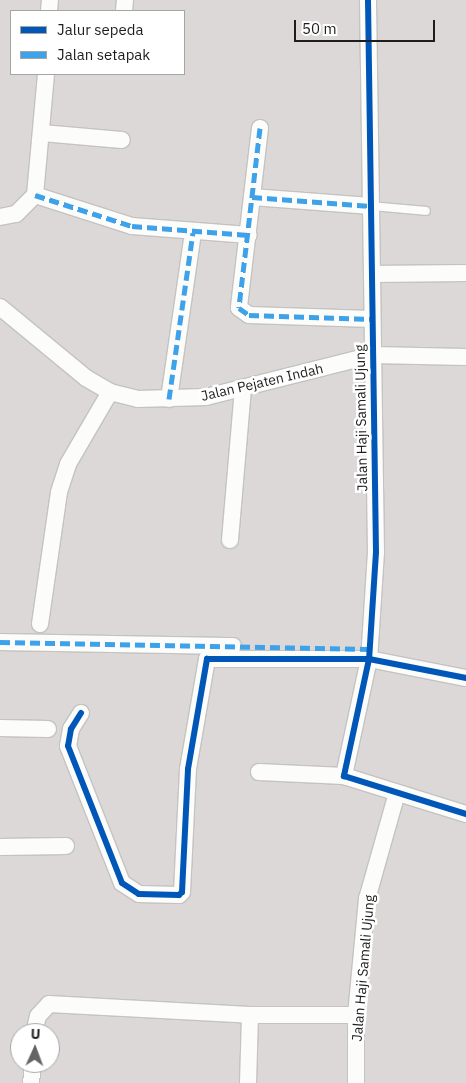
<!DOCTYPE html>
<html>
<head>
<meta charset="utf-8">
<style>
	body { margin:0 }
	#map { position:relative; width:466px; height:1083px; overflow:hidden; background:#ece8e5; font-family:"IBM Plex Sans",sans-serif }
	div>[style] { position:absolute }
	.residential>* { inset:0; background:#dbd8d7 }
	.roads { filter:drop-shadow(1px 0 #c4c3c1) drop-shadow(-1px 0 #c4c3c1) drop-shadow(0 1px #c4c3c1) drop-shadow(0 -1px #c4c3c1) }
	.lane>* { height:8px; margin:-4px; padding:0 4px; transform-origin:4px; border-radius:4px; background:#fcfcfb }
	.street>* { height:16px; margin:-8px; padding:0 8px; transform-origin:8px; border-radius:8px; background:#fcfcfb }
	.quiet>* { height:5px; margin-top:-2.5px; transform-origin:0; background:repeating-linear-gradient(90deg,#3da2ea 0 10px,transparent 0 15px) }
	.cycleway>* { height:6px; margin:-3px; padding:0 3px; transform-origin:3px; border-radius:3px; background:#0057b8 }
	span { translate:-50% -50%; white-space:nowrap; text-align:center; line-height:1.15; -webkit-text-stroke:5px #fff; paint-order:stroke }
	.street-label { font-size:14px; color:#1d1d1d }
	.legend { position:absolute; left:10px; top:10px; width:175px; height:65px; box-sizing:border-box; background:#fff; border:1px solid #a5a5a5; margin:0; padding:6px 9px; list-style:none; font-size:15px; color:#1d1d1d }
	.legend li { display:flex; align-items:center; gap:10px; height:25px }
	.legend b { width:25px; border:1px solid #a5a5a5 }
	.north { position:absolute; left:10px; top:1023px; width:50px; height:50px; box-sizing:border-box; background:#fff; border:1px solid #a5a5a5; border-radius:50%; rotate:2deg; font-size:14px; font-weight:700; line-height:20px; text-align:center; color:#1d1d1d }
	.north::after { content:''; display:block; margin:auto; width:18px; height:22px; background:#656463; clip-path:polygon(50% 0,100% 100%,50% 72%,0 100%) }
	.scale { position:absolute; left:294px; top:20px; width:141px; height:22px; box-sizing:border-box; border:2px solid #1d1d1d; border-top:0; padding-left:6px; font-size:15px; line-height:18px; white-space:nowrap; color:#1d1d1d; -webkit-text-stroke:4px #fff; paint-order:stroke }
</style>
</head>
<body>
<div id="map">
	<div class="residential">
		<div style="clip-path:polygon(evenodd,0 0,466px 0,466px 1083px,0 1083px,0 0,11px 11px,184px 11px,184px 74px,11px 74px,11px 11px,0 0,20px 1033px,50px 1033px,50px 1063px,20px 1063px,20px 1033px)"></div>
	</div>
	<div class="roads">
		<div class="lane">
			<div style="left:371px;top:206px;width:55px;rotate:5.2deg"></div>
		</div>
		<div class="street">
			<div style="left:368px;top:0;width:552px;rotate:89.17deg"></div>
			<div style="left:376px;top:552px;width:107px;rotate:93.7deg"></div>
			<div style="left:369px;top:659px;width:120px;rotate:102.1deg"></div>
			<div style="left:344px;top:776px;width:128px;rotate:17.3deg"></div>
			<div style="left:49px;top:11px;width:11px;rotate:-85deg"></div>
			<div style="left:124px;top:11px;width:11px;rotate:-85deg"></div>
			<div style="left:260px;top:128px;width:181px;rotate:96.7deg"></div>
			<div style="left:239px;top:308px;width:12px;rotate:35deg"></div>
			<div style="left:249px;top:315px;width:123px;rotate:1.9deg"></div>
			<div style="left:42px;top:133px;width:80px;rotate:5deg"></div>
			<div style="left:35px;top:195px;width:102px;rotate:17.7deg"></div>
			<div style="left:132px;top:226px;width:117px;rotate:4.4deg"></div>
			<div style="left:252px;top:197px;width:119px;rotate:4.3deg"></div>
			<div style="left:0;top:217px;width:16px;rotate:-11deg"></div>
			<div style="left:16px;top:214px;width:27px;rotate:-45deg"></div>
			<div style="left:35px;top:195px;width:121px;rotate:-84.8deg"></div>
			<div style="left:372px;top:274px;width:94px;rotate:-0.6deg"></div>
			<div style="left:0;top:307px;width:112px;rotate:39.5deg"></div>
			<div style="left:86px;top:378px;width:28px;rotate:30deg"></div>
			<div style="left:110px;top:392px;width:29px;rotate:14deg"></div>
			<div style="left:138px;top:399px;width:68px;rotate:-1.7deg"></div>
			<div style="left:206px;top:397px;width:172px;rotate:-14.1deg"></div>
			<div style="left:373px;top:355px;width:93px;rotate:1.2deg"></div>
			<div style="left:169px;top:399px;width:168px;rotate:-81.8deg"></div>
			<div style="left:230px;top:540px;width:152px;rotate:-85.1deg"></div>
			<div style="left:40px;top:624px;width:133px;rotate:-81.8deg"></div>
			<div style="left:59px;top:492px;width:29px;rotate:-72deg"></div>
			<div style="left:68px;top:464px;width:83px;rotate:-59.7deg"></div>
			<div style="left:0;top:642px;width:233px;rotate:1deg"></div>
			<div style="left:81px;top:713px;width:19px;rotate:122deg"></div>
			<div style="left:71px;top:729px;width:17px;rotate:100deg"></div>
			<div style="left:68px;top:746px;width:147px;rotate:68.5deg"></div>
			<div style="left:122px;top:883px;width:20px;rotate:33deg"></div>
			<div style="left:139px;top:894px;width:40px;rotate:1.4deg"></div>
			<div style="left:179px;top:895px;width:4px;rotate:-45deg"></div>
			<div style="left:182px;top:892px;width:123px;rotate:-87.2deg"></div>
			<div style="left:188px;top:769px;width:112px;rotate:-80.2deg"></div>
			<div style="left:207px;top:659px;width:162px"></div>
			<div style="left:369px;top:659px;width:99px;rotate:11.1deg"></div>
			<div style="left:0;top:728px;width:48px;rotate:1.2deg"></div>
			<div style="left:259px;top:772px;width:85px;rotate:2.7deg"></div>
			<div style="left:0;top:847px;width:66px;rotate:-0.9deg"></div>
			<div style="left:34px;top:1033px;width:17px;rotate:-77deg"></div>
			<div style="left:38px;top:1016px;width:16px;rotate:-47deg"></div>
			<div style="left:49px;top:1004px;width:201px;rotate:3.1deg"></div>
			<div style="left:250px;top:1015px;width:106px"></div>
			<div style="left:31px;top:1083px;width:20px;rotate:-84deg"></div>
			<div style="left:248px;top:1083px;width:68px;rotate:-88.3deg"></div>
			<div style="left:356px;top:1083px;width:68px;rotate:-90deg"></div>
			<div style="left:356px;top:1015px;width:117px;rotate:-84.6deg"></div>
			<div style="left:367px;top:899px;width:110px;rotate:-74.2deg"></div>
		</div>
	</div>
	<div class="quiet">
		<div style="left:260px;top:128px;width:181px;rotate:96.7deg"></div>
		<div style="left:239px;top:308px;width:12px;rotate:35deg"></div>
		<div style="left:249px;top:315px;width:123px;rotate:1.9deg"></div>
		<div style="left:35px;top:195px;width:102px;rotate:17.7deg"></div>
		<div style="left:132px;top:226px;width:117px;rotate:4.4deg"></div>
		<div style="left:252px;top:197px;width:119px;rotate:4.3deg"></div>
		<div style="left:169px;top:399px;width:168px;rotate:-81.8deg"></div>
		<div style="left:0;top:642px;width:370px;rotate:1.1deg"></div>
	</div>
	<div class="cycleway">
		<div style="left:368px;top:0;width:552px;rotate:89.17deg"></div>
		<div style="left:376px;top:552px;width:107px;rotate:93.7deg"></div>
		<div style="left:369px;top:659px;width:120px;rotate:102.1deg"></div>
		<div style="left:344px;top:776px;width:128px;rotate:17.3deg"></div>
		<div style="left:81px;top:713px;width:19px;rotate:122deg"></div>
		<div style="left:71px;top:729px;width:17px;rotate:100deg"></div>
		<div style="left:68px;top:746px;width:147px;rotate:68.5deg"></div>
		<div style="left:122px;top:883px;width:20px;rotate:33deg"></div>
		<div style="left:139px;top:894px;width:40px;rotate:1.4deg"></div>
		<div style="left:179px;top:895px;width:4px;rotate:-45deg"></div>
		<div style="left:182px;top:892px;width:123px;rotate:-87.2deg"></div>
		<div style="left:188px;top:769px;width:112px;rotate:-80.2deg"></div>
		<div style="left:207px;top:659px;width:162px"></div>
		<div style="left:369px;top:659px;width:99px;rotate:11.1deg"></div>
	</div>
	<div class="street-label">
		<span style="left:262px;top:382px;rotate:-13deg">Jalan Pejaten Indah</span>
		<span style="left:361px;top:418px;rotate:-91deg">Jalan Haji Samali Ujung</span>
		<span style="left:363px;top:968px;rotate:-85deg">Jalan Haji Samali Ujung</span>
	</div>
	<ul class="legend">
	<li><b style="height:6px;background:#0057b8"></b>Jalur sepeda</li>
	<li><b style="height:6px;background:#3da2ea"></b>Jalan setapak</li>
	</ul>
	<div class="north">U</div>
	<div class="scale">50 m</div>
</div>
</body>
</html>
